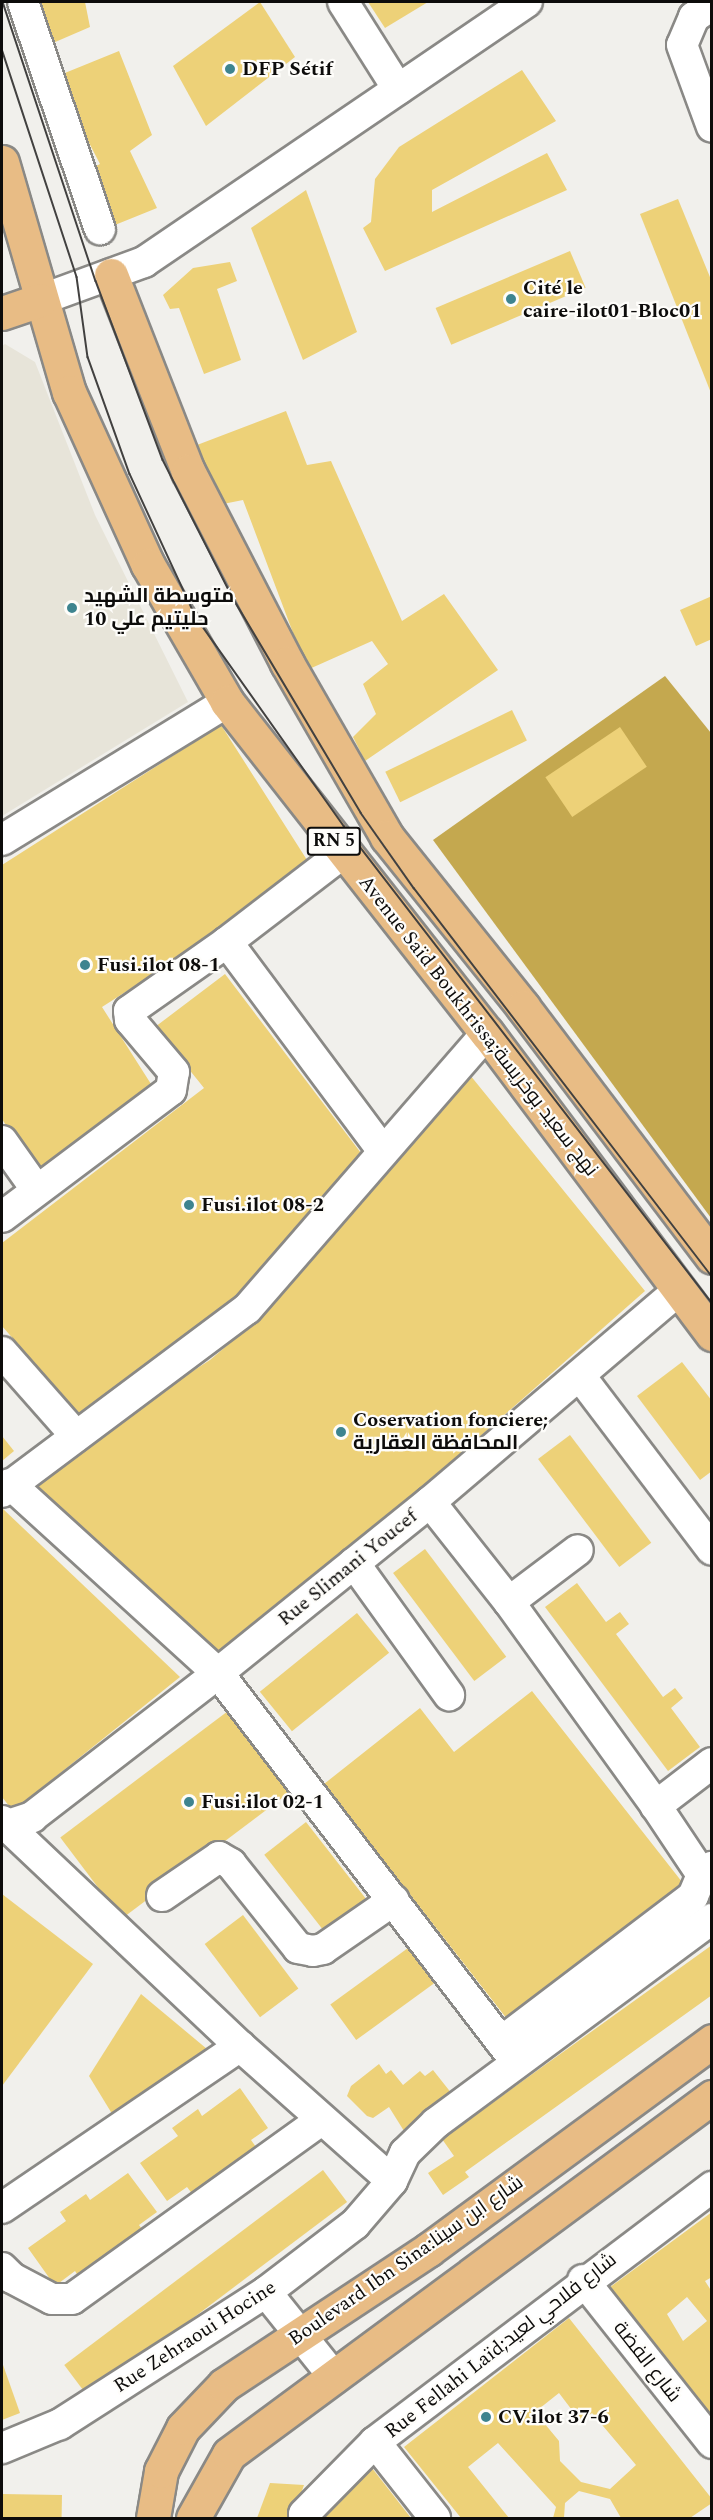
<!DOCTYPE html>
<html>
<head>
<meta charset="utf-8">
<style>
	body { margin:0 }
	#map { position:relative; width:713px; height:2520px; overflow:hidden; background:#f1f0ec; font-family:Spectral,Cairo,serif }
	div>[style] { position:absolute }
	.built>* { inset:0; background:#e7e4d9 }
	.forest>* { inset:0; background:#c4a84f }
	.building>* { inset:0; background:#edd178; transform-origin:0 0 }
	.roads { filter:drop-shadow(2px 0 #8a8986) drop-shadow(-2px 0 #8a8986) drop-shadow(0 2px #8a8986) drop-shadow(0 -2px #8a8986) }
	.minor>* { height:30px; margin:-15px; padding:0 15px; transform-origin:15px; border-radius:15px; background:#fff }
	.major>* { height:33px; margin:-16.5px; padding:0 16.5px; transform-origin:16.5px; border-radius:16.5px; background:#e8bc85 }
	.tram>* { height:1.5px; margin:-0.75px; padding:0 0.75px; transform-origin:0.75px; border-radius:0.75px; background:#424140 }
	.dots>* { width:16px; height:16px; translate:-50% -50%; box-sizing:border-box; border:3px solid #fefdfa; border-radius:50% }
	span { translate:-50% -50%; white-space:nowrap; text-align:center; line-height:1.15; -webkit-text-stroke:4.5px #fefdfa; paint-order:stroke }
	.shield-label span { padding:2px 4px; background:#fefdfa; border:2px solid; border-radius:4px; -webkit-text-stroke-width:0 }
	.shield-label { font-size:18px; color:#0d0c0b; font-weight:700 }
	.poi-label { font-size:20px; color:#0d0c0b; font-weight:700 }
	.left { translate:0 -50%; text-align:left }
	.street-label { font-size:20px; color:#0d0c0b }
	.frame { position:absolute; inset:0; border:3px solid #0d0c0b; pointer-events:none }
</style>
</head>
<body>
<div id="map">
	<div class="built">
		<div style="clip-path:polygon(5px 344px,35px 362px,95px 515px,188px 702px,2px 816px,2px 346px)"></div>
	</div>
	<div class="forest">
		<div style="clip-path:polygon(665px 676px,711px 733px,711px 1218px,433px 840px)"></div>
	</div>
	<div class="building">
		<div style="clip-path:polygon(23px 2px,85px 2px,90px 27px,39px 49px)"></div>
		<div style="clip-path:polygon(260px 2px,295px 57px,206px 126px,173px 66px)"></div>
		<div style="clip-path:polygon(368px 2px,428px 2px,385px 28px)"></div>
		<div style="clip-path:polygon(119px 51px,152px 135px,130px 151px,157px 208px,105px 229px,84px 172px,100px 164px,55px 77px)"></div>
		<div style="clip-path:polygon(522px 70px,556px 121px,432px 190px,432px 212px,547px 153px,567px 190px,385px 271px,363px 228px,371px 222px,375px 179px,399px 147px)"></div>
		<div style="clip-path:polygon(306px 190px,357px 332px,303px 360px,251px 228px)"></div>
		<div style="clip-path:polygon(678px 199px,712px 282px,711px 393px,640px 214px)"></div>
		<div style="left:570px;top:251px;width:40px;height:146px;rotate:67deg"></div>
		<div style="clip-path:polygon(230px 262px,237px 281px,217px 289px,241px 360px,204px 374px,179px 308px,170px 309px,163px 295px,193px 268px)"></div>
		<div style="clip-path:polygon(286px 411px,307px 465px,331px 461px,402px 621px,444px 594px,498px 670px,365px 761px,353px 737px,376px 714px,363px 684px,388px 664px,372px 641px,307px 670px,243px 500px,218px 505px,197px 445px)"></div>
		<div style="clip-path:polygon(712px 596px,712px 639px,696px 646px,680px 610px)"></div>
		<div style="left:512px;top:710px;width:34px;height:141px;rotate:64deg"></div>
		<div style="clip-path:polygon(221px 725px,314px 871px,102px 1007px,158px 1095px,36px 1173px,2px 1119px,2px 865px)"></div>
		<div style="left:620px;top:727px;width:48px;height:90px;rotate:56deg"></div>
		<div style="clip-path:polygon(225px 974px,364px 1157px,265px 1276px,82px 1418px,2px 1326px,2px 1243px,204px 1088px,155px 1027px)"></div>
		<div style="clip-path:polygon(470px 1075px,645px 1291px,334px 1565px,218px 1660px,26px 1485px,123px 1416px,210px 1360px,257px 1320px)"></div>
		<div style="clip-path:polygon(682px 1362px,712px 1401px,712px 1471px,700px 1480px,637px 1396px)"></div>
		<div style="left:570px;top:1435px;width:135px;height:40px;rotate:53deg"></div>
		<div style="clip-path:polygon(2px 1436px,14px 1451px,2px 1461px)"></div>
		<div style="clip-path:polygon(2px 1508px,180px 1677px,13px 1811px,2px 1797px)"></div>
		<div style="left:425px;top:1549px;width:135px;height:40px;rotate:53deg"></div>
		<div style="clip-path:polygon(577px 1583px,606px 1622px,620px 1612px,629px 1624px,616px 1634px,663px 1697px,675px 1688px,683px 1698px,671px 1708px,700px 1747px,668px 1771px,545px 1607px)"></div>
		<div style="left:357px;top:1613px;width:51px;height:125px;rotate:51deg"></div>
		<div style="clip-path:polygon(532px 1691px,686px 1887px,511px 2024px,324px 1784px,420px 1708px,454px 1752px)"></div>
		<div style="left:232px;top:1708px;width:102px;height:215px;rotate:53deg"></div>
		<div style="left:306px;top:1822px;width:103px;height:53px;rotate:52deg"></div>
		<div style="clip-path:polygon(2px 1894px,93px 1964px,2px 2086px)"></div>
		<div style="left:243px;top:1915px;width:92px;height:48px;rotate:53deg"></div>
		<div style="clip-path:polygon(712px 1945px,712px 1995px,465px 2172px,469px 2177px,443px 2195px,428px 2173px,454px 2156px,442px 2139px)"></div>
		<div style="left:408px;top:1948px;width:44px;height:96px;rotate:54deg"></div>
		<div style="clip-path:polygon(141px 1994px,207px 2049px,114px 2117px,89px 2076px)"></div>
		<div style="clip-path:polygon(379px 2064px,386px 2074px,391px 2070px,403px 2085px,420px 2071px,425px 2076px,433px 2070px,456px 2099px,415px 2132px,404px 2131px,389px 2107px,373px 2118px,367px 2116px,347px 2096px,351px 2086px)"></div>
		<div style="clip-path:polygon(240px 2088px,268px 2128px,251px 2140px,261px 2154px,197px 2200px,187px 2187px,167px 2201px,140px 2163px,178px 2136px,172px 2128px,198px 2109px,202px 2116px)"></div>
		<div style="left:323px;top:2170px;width:40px;height:324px;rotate:53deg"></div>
		<div style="clip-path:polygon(128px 2173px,157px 2212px,139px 2225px,149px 2239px,84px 2285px,75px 2271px,55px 2286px,28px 2248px,66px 2221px,60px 2212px,86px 2194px,90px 2200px)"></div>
		<div style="clip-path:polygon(evenodd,712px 2212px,712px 2277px,705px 2281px,712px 2292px,712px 2440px,598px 2296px,712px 2212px,687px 2297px,707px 2321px,683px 2341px,667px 2314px,687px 2297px)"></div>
		<div style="clip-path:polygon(evenodd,569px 2318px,712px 2499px,712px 2503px,690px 2518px,621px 2518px,610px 2499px,579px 2491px,565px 2503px,564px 2518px,553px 2518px,556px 2507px,498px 2443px,468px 2467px,509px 2518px,461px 2518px,404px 2447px,569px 2318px,559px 2393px,581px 2422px,592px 2413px,636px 2465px,610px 2489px,581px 2482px,560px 2461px,559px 2441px,535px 2412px,559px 2393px)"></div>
		<div style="clip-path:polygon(2px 2362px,20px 2413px,2px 2420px)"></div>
		<div style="clip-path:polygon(372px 2468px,411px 2518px,315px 2518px,314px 2515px)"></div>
		<div style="clip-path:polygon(270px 2483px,304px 2485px,292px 2518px,257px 2518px)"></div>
		<div style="left:2px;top:2494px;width:60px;height:24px;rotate:1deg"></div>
	</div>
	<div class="roads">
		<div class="minor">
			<div style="left:23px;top:2px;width:240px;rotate:71.3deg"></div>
			<div style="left:343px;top:2px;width:103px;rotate:57.7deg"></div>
			<div style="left:712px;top:5px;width:22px;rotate:146deg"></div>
			<div style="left:694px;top:17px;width:30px;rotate:113deg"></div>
			<div style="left:682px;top:45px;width:87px;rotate:69.9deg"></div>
			<div style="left:40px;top:300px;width:111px;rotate:-20.1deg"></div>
			<div style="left:144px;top:262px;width:463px;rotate:-34.2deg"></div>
			<div style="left:2px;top:840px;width:264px;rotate:-31.5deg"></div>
			<div style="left:227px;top:942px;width:146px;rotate:-37.5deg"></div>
			<div style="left:2px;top:1141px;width:59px;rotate:54.7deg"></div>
			<div style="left:2px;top:1217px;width:211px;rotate:-36.9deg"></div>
			<div style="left:171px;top:1090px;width:18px;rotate:-81deg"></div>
			<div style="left:174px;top:1072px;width:68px;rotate:-130.2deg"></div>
			<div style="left:130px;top:1020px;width:9px;rotate:-96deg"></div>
			<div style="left:129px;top:1011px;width:120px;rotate:-35.1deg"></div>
			<div style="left:227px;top:942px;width:259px;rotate:53.3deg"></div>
			<div style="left:2px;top:1352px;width:112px;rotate:48.6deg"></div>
			<div style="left:580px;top:1376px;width:218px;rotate:52.8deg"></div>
			<div style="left:10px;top:1484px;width:281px;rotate:42.3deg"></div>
			<div style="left:218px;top:1673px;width:490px;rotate:52.5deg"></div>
			<div style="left:2px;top:1492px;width:306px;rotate:-36.8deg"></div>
			<div style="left:247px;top:1309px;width:366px;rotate:-49deg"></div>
			<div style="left:430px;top:1502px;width:127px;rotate:51.7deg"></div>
			<div style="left:509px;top:1602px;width:251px;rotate:54.2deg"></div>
			<div style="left:354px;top:1563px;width:163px;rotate:54.3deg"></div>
			<div style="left:509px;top:1602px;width:86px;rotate:-37deg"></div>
			<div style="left:712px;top:1763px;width:71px;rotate:142.5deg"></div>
			<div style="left:656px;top:1806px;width:83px;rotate:56.3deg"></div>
			<div style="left:702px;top:1875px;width:13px;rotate:-39deg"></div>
			<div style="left:2px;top:1821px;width:328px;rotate:43.4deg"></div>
			<div style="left:240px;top:2046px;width:203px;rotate:41.6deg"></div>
			<div style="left:392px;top:2181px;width:57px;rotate:130.7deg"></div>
			<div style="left:355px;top:2224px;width:112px;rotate:142.6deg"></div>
			<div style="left:266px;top:2292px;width:245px;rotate:147.3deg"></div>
			<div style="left:60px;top:2424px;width:63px;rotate:157.5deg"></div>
			<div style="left:2px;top:1827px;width:32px;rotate:-18deg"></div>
			<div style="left:32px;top:1817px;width:235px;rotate:-37.7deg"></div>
			<div style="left:218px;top:1673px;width:272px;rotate:-38.9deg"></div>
			<div style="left:430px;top:1502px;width:328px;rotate:-40.4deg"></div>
			<div style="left:162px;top:1896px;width:69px;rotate:-34.4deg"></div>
			<div style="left:219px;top:1857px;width:14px;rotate:30deg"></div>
			<div style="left:231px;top:1864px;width:107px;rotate:51.4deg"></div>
			<div style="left:298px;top:1948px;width:15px;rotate:11deg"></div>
			<div style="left:313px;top:1951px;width:10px;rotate:-11deg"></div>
			<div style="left:323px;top:1949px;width:86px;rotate:-34.6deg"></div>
			<div style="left:501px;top:2042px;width:241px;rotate:-37.2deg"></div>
			<div style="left:693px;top:1896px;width:23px;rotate:-67deg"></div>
			<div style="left:392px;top:2181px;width:31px;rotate:-65deg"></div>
			<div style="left:405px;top:2153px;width:43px;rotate:-44.1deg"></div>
			<div style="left:436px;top:2123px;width:343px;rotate:-36.5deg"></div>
			<div style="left:2px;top:2208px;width:288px;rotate:-34.2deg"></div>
			<div style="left:2px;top:2268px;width:14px;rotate:45deg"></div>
			<div style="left:12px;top:2278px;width:45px;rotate:27.7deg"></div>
			<div style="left:52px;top:2299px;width:20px"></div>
			<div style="left:72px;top:2299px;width:307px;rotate:-35.7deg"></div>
			<div style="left:583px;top:2280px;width:208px;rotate:51.6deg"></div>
			<div style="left:266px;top:2292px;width:110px;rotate:51.3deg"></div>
			<div style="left:375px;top:2442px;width:97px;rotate:51.7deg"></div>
			<div style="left:306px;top:2518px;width:4px;rotate:-117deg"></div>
			<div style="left:304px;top:2514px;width:101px;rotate:-45.4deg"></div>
			<div style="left:375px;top:2442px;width:423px;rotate:-37.1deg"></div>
		</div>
		<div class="major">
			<div style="left:2px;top:162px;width:240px;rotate:73.8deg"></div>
			<div style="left:69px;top:392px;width:190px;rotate:65.5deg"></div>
			<div style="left:148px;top:565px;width:158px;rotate:60deg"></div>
			<div style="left:227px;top:702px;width:421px;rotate:51.9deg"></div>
			<div style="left:487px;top:1033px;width:376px;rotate:53.2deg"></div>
			<div style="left:111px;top:275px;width:211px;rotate:68.6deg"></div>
			<div style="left:188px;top:471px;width:216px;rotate:62.7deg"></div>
			<div style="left:287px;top:663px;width:201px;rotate:60.1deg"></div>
			<div style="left:387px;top:837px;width:218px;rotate:51.3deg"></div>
			<div style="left:523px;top:1007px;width:313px;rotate:52.9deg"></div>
			<div style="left:2px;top:313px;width:40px;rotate:-18.9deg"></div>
			<div style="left:153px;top:2518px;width:48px;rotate:-80.3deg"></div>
			<div style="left:161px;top:2471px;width:48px;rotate:-62.9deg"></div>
			<div style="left:183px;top:2428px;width:59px;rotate:-46.4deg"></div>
			<div style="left:224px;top:2385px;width:245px;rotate:-33.5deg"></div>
			<div style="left:428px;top:2250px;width:353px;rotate:-36.3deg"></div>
			<div style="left:193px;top:2518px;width:73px;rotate:-60.6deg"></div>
			<div style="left:229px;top:2454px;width:601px;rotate:-36.47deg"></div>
		</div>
	</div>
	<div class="tram">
		<div style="left:3px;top:2px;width:294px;rotate:71.6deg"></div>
		<div style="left:96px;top:281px;width:191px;rotate:69.5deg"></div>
		<div style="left:163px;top:460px;width:155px;rotate:63.1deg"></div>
		<div style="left:233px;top:598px;width:250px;rotate:59.2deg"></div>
		<div style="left:361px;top:813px;width:92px;rotate:54.8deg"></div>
		<div style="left:414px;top:888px;width:489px;rotate:52.5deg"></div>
		<div style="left:2px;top:49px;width:240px;rotate:71.8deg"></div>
		<div style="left:77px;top:277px;width:81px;rotate:82.2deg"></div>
		<div style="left:88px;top:357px;width:124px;rotate:70.3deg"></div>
		<div style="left:130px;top:474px;width:157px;rotate:65.2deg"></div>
		<div style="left:196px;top:617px;width:256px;rotate:54.7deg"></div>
		<div style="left:344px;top:826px;width:602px;rotate:52.35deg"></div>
	</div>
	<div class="dots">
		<div style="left:230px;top:69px;background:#3e848f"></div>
		<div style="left:511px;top:299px;background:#3e848f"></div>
		<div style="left:72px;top:608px;background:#3e848f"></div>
		<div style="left:85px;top:965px;background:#3e848f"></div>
		<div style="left:189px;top:1205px;background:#3e848f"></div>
		<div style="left:341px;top:1432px;background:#3e848f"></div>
		<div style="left:189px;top:1802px;background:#3e848f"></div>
		<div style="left:486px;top:2417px;background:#3e848f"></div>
	</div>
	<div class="shield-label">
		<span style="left:334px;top:841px">RN 5</span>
	</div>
	<div class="poi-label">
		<span class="left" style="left:242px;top:69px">DFP Sétif</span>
		<span class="left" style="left:523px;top:300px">Cité le<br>caire-ilot01-Bloc01</span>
		<span class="left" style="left:84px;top:608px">متوسطة الشهيد<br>حليتيم علي 10</span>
		<span class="left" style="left:97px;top:965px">Fusi.ilot 08-1</span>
		<span class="left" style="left:201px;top:1205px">Fusi.ilot 08-2</span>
		<span class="left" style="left:353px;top:1432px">Coservation fonciere;<br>المحافظة العقارية</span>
		<span class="left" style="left:201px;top:1802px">Fusi.ilot 02-1</span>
		<span class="left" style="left:498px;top:2417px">CV.ilot 37-6</span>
	</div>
	<div class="street-label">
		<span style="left:478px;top:1026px;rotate:52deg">Avenue Saïd Boukhrissa;نهج سعيد بوخريسة</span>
		<span style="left:348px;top:1568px;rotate:-39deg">Rue Slimani Youcef</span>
		<span style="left:406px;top:2261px;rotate:-35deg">Boulevard Ibn Sina:شارع ابن سينا</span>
		<span style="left:195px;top:2337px;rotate:-33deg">Rue Zehraoui Hocine</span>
		<span style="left:501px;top:2346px;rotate:-38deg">Rue Fellahi Laïd;شارع فلاحي لعيد</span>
		<span style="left:647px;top:2362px;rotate:52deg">شارع الفضة</span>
	</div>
	<div class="frame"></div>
</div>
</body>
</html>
